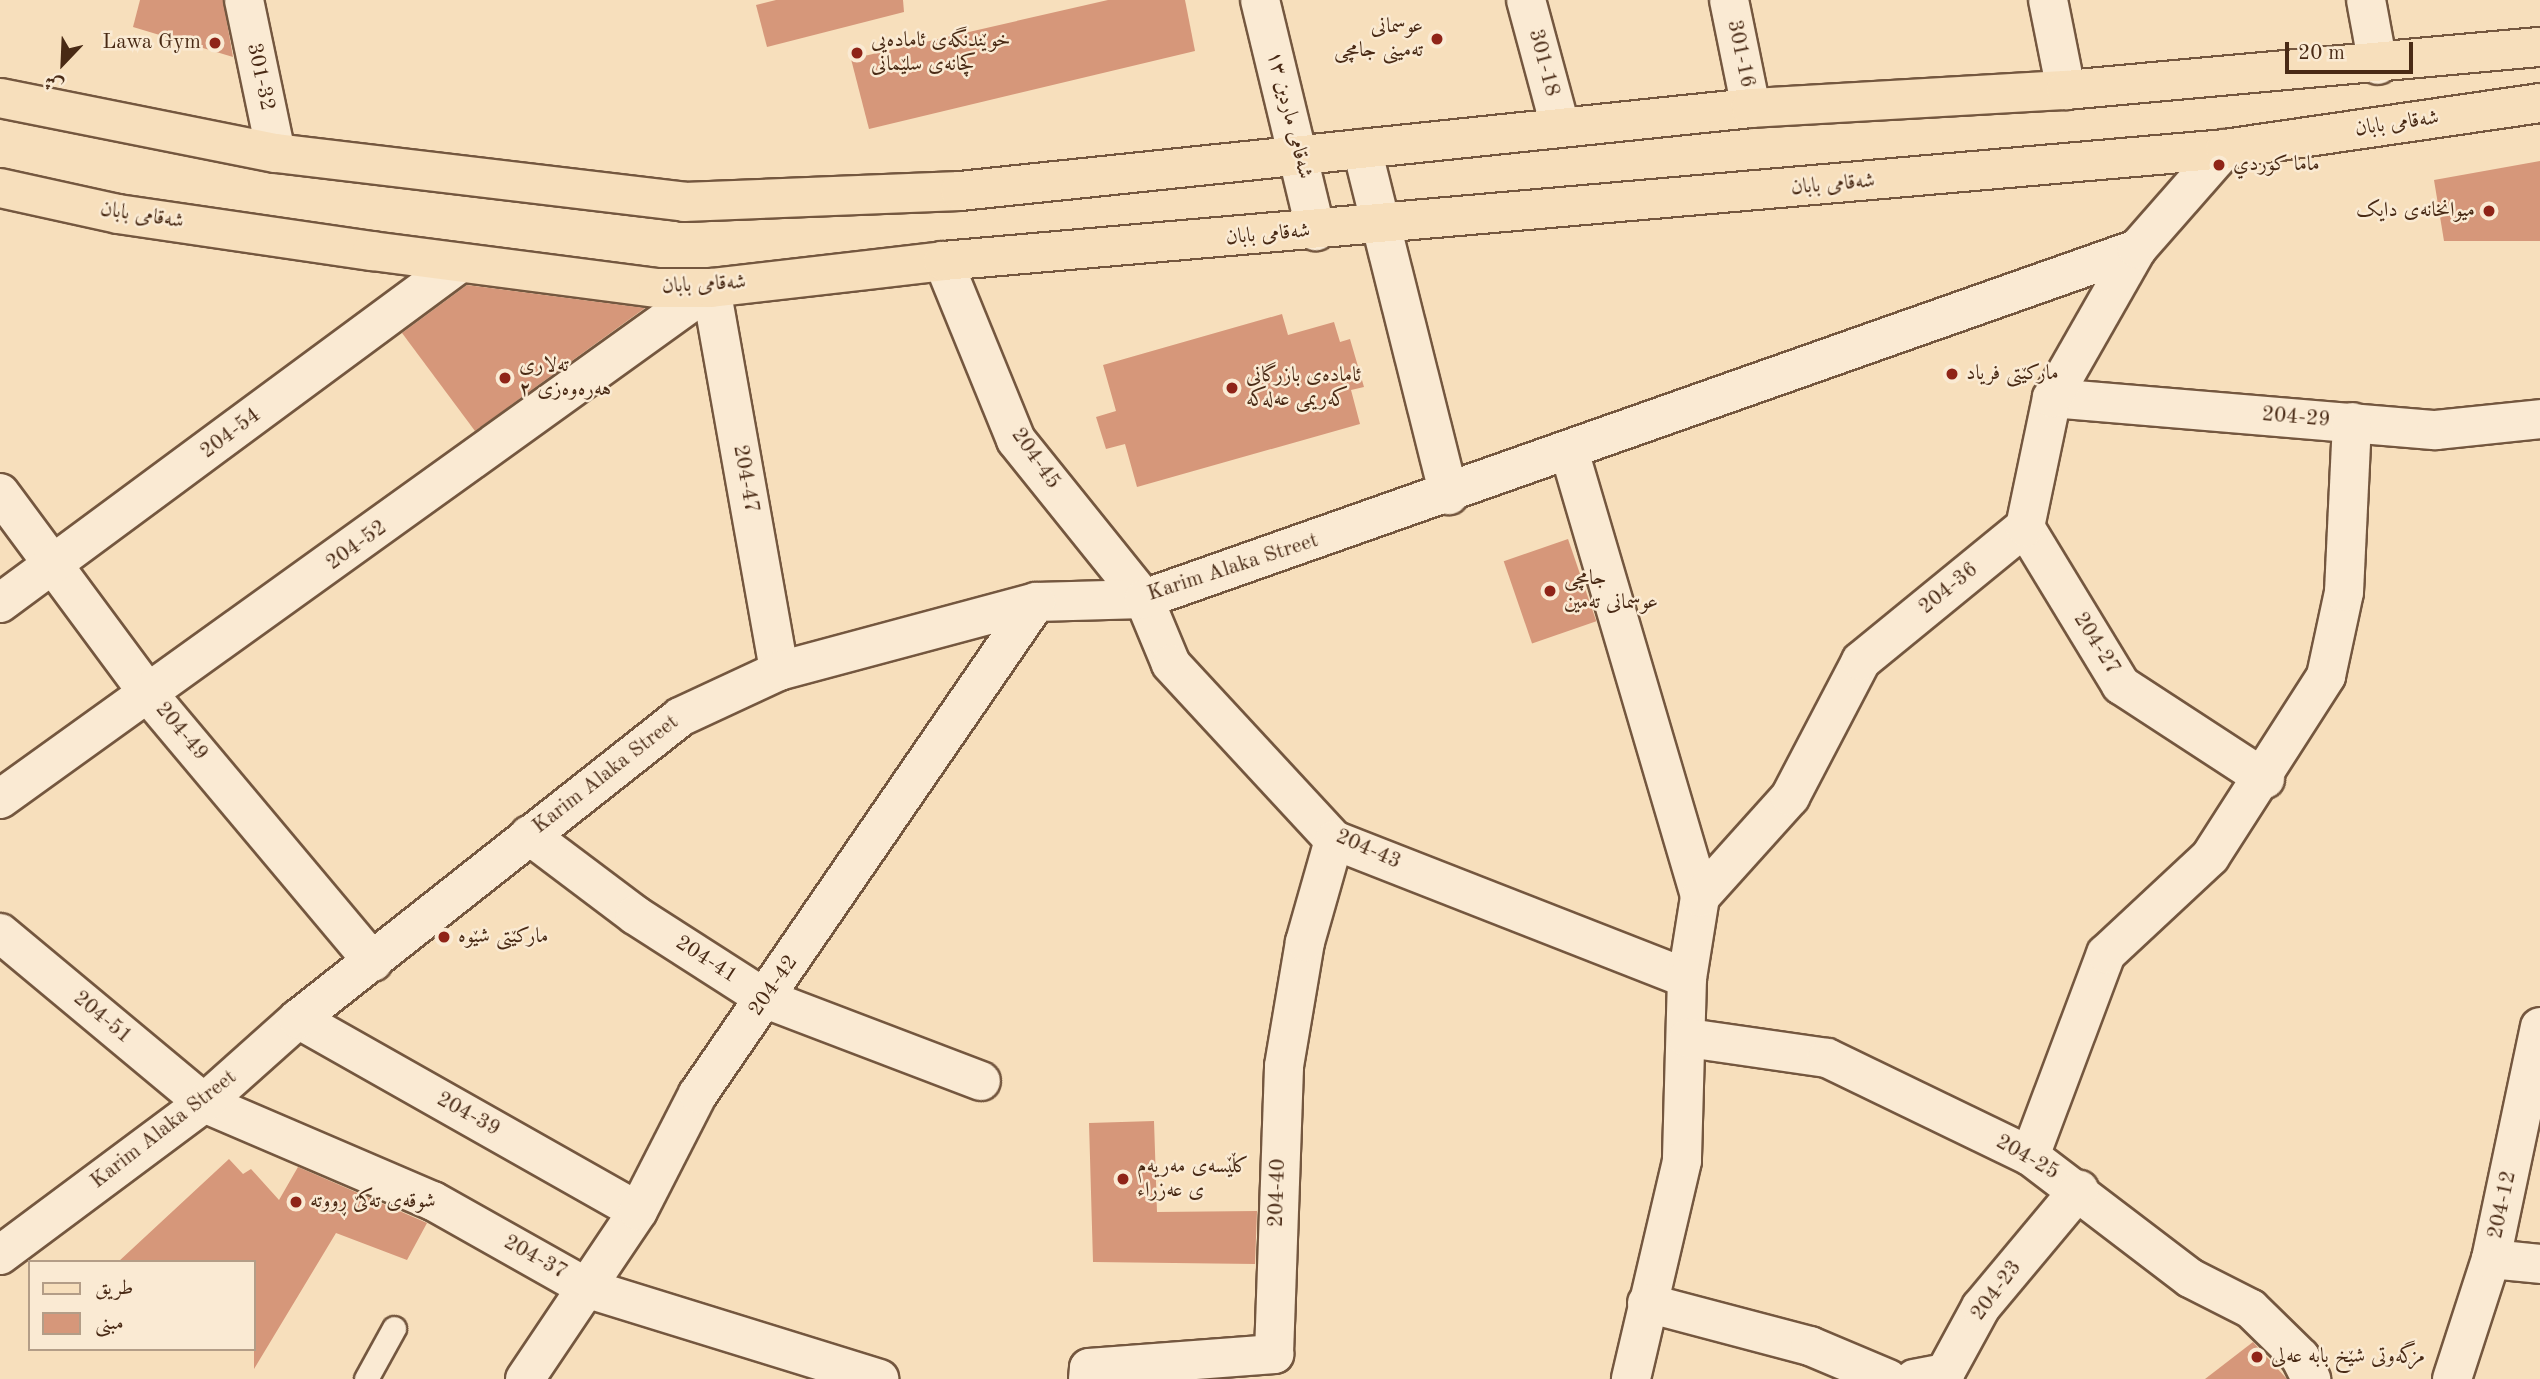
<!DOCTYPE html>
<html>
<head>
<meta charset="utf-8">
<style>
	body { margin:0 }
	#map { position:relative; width:2540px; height:1379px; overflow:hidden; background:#f7dfbc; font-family:"Old Standard TT",Amiri,serif }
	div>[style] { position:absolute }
	.building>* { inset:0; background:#d6977a; transform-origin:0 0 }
	.roads { filter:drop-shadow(2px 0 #74573f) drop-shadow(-2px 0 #74573f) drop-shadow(0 2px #74573f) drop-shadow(0 -2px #74573f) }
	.lane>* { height:23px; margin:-11.5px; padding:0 11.5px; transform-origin:11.5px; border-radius:11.5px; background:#faead3 }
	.street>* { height:38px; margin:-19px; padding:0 19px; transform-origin:19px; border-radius:19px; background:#faead3 }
	.secondary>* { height:38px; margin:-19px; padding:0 19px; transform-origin:19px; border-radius:19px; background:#faead3 }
	.primary>* { height:38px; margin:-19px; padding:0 19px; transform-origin:19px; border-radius:19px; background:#f7dfbc }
	.dots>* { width:19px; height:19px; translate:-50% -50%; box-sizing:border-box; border:4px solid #faead3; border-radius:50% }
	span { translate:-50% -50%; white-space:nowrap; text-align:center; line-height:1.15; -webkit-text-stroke:5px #faead3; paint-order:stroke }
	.poi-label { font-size:21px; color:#492a15 }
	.right { translate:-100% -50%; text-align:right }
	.left { translate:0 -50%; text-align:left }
	.street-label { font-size:21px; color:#492a15 }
	.legend { position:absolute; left:28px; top:1260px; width:228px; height:91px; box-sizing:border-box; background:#faead3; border:2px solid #b39d87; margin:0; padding:9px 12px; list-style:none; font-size:21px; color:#492a15 }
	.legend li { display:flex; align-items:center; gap:14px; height:35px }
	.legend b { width:35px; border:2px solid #b39d87 }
	.north { position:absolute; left:28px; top:28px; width:70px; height:70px; -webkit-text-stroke:5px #faead3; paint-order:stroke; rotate:203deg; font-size:19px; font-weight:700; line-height:28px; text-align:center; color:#492a15 }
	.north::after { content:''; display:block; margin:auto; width:24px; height:32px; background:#492a15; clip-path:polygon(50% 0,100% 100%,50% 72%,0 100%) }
	.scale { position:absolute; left:2285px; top:42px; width:128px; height:32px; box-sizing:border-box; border:4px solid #492a15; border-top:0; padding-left:9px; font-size:21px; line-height:24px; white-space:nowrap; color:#492a15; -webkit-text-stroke:5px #faead3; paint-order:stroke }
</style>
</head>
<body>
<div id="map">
	<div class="building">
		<div style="clip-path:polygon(140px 0,223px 0,233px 57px,133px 27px)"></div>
		<div style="clip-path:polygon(776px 0,903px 0,904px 12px,767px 47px,756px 5px)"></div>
		<div style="clip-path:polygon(1108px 0,1185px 0,1195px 51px,869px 129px,851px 59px)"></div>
		<div style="clip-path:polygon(2540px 161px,2540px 241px,2444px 241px,2434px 180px)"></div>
		<div style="clip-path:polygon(467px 285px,645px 308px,475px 431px,402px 333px)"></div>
		<div style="clip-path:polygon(1282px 314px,1288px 335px,1334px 322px,1340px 342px,1350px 339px,1364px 387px,1351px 390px,1360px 424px,1137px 487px,1125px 444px,1106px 449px,1096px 417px,1116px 411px,1103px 365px)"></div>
		<div style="left:1568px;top:539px;width:87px;height:68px;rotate:71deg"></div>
		<div style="clip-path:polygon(1154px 1121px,1157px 1212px,1257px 1211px,1255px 1264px,1093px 1262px,1089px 1123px)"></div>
		<div style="clip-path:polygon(229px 1159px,243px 1174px,251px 1169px,279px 1200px,298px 1167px,427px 1223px,407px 1260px,336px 1233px,254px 1369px,254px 1262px,118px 1262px)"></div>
		<div style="clip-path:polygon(2253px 1342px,2287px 1379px,2205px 1379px)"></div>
	</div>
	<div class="roads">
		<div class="lane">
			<div style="left:366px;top:1379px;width:58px;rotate:-61.2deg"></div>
		</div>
		<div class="street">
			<div style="left:244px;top:0;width:156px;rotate:78.2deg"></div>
			<div style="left:1526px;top:0;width:131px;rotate:74.9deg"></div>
			<div style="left:1729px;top:0;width:110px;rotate:78.5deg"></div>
			<div style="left:2048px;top:0;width:92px;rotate:78.7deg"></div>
			<div style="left:2366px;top:0;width:66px;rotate:79.5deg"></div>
			<div style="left:1362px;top:149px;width:357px;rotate:75.9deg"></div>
			<div style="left:943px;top:261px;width:193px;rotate:67.8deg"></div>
			<div style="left:1016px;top:440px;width:204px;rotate:51.2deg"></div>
			<div style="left:1144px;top:599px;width:70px;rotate:67.4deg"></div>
			<div style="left:1171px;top:664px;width:240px;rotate:47.2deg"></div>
			<div style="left:1334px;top:840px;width:379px;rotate:21.4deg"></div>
			<div style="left:2052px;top:398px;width:385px;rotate:4.8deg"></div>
			<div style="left:2436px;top:430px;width:105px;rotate:-6deg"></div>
			<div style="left:1570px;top:454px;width:462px;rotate:73.6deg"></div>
			<div style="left:1700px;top:897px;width:82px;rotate:99.1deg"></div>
			<div style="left:1687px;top:978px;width:183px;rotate:91.6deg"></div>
			<div style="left:1682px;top:1161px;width:224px;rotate:103.2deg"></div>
			<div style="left:0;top:493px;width:252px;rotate:53.5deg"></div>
			<div style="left:150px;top:696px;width:347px;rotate:50deg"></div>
			<div style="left:2025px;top:527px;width:185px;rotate:58.7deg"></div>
			<div style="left:2121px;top:685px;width:172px;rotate:33.1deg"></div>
			<div style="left:0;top:603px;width:572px;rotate:-36.47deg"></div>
			<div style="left:0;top:799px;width:876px;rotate:-35.71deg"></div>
			<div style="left:711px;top:288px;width:389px;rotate:79.9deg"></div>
			<div style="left:529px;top:835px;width:133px;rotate:37deg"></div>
			<div style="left:635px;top:915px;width:156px;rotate:32.7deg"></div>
			<div style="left:766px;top:999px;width:230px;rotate:20.9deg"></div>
			<div style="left:1700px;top:897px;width:135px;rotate:-48deg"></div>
			<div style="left:1790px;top:797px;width:153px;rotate:-62.4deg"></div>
			<div style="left:1861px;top:661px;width:212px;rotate:-39.3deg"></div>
			<div style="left:2025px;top:527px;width:132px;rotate:-78.2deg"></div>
			<div style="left:2052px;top:398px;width:172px;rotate:-60.3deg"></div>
			<div style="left:0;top:933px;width:266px;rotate:39.8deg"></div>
			<div style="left:204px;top:1103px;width:249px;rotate:23.2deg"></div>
			<div style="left:433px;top:1201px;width:179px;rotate:29.4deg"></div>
			<div style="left:589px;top:1289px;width:304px;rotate:17.2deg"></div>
			<div style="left:298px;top:1019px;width:390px;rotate:29.5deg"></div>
			<div style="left:1688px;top:1038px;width:140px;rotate:8.2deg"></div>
			<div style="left:1827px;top:1058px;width:225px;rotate:25.8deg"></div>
			<div style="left:2030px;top:1156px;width:201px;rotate:37.3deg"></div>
			<div style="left:2190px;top:1278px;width:68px;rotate:26.9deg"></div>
			<div style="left:2251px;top:1309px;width:69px;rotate:44.4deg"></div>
			<div style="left:2300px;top:1357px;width:25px;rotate:63deg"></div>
			<div style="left:2030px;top:1156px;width:216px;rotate:-69.4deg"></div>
			<div style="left:2106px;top:954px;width:142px;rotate:-43deg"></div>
			<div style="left:2210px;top:857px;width:215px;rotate:-57.3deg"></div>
			<div style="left:2326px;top:676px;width:86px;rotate:-77.9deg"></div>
			<div style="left:2344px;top:592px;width:170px;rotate:-87.3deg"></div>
			<div style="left:0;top:1255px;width:254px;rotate:-36.7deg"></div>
			<div style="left:204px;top:1103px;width:126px;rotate:-41.8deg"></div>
			<div style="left:298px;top:1019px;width:487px;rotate:-38.3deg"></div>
			<div style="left:680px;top:717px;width:109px;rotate:-24.9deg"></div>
			<div style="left:779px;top:671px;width:266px;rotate:-15deg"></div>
			<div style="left:1036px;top:602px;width:108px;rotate:-1.6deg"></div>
			<div style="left:1144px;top:599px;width:1053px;rotate:-19.42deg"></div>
			<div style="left:2137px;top:249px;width:133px;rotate:-48.7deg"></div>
			<div style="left:2491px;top:1259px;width:49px;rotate:5.8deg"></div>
			<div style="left:1647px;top:1303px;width:169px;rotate:14.8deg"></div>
			<div style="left:1810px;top:1346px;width:85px;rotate:22.9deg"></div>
			<div style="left:525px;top:1379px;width:202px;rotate:-56.1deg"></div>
			<div style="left:638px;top:1211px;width:131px;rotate:-62.9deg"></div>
			<div style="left:698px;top:1094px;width:597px;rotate:-55.51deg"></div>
			<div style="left:1088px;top:1379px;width:11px;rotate:-85deg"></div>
			<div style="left:1089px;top:1368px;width:186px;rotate:-4.3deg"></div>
			<div style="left:1274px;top:1354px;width:288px;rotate:-88deg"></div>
			<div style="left:1284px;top:1066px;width:126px;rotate:-80.4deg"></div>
			<div style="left:1305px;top:942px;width:106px;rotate:-74.1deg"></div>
			<div style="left:1914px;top:1379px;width:32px;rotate:-11deg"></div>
			<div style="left:1945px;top:1373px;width:75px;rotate:-61.4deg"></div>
			<div style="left:1981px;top:1307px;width:153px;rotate:-50.1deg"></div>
			<div style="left:2452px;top:1379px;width:126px;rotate:-72deg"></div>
			<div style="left:2491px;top:1259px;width:237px;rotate:-78.1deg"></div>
		</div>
		<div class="secondary">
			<div style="left:1260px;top:0;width:238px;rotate:76.4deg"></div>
		</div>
		<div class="primary">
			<div style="left:0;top:98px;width:281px;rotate:11.3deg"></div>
			<div style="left:276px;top:153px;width:411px;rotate:6.8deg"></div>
			<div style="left:684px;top:202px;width:276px;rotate:-2.3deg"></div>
			<div style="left:960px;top:191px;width:795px;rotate:-5.99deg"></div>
			<div style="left:1751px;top:108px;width:316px;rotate:-3.3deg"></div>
			<div style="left:2066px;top:90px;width:476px;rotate:-5.2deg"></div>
			<div style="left:0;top:188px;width:121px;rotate:12.4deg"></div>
			<div style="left:118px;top:214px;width:257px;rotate:8.3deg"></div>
			<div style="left:372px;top:251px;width:288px;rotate:7.4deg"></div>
			<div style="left:658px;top:288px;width:53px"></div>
			<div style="left:711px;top:288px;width:234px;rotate:-6.6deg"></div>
			<div style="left:943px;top:261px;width:1287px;rotate:-4.99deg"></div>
			<div style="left:2225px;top:149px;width:318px;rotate:-8.3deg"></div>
		</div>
	</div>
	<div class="dots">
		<div style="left:1437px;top:39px;background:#8f2418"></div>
		<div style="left:215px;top:43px;background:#8f2418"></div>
		<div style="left:857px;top:53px;background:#8f2418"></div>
		<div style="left:2219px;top:165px;background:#8f2418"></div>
		<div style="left:2489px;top:211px;background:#8f2418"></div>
		<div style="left:1952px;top:374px;background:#8f2418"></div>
		<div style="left:505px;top:378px;background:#8f2418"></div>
		<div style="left:1232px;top:388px;background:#8f2418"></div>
		<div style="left:1550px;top:591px;background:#8f2418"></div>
		<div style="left:444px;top:937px;background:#8f2418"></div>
		<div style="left:1123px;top:1179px;background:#8f2418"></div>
		<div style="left:296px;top:1202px;background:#8f2418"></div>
		<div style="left:2257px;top:1357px;background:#8f2418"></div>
	</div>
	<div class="poi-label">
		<span class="right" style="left:1423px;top:39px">عوسمانی<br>تەمینی جامچی</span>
		<span class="left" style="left:871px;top:53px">خوێندنگەی ئامادەیی<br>کچانەی سلێمانی</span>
		<span class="right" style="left:201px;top:43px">Lawa Gym</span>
		<span class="left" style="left:2233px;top:165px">ماما كوردي</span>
		<span class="right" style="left:2475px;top:211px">میوانخانەی دایک</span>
		<span class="left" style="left:519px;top:378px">تەلاری<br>هەرەوەزی ٢</span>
		<span class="left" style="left:1966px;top:374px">مارکێتی فریاد</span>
		<span class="left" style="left:1246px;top:388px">ئامادەی بازرگانی<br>کەریمی عەلەکە</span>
		<span class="left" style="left:1564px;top:591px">جامچی<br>عوسمانی تەمین</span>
		<span class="left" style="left:458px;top:937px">مارکێتی شێوە</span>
		<span class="left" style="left:1137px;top:1179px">کڵێسەی مەریەم<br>ی عەزراء</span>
		<span class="left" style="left:310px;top:1202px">شوقەی تەکێ ڕووتە</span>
		<span class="left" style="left:2271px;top:1357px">مزگەوتی شێخ بابە عەلی</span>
	</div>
	<div class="street-label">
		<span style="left:1740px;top:54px;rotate:78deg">301-16</span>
		<span style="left:1543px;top:63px;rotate:75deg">301-18</span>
		<span style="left:260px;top:77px;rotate:78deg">301-32</span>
		<span style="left:1289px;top:115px;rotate:76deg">شەقامی ماردین ١٣</span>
		<span style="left:2397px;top:124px;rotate:-8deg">شەقامی بابان</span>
		<span style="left:1833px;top:185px;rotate:-5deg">شەقامی بابان</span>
		<span style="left:142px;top:216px;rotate:9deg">شەقامی بابان</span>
		<span style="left:1268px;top:235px;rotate:-5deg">شەقامی بابان</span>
		<span style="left:704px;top:285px;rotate:-3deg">شەقامی بابان</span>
		<span style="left:2296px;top:418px;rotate:5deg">204-29</span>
		<span style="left:231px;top:434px;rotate:-37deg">204-54</span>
		<span style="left:1035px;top:459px;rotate:55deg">204-45</span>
		<span style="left:745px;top:479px;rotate:80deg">204-47</span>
		<span style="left:357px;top:546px;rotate:-36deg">204-52</span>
		<span style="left:1233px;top:568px;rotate:-18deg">Karim Alaka Street</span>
		<span style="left:1949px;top:589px;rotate:-39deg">204-36</span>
		<span style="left:2096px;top:644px;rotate:58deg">204-27</span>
		<span style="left:181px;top:732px;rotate:50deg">204-49</span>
		<span style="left:606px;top:775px;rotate:-38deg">Karim Alaka Street</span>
		<span style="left:1368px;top:850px;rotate:24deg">204-43</span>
		<span style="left:706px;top:960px;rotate:33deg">204-41</span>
		<span style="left:774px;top:986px;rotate:-55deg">204-42</span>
		<span style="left:102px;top:1018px;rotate:40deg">204-51</span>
		<span style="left:468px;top:1115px;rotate:29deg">204-39</span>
		<span style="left:164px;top:1130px;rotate:-38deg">Karim Alaka Street</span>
		<span style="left:2027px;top:1158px;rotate:30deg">204-25</span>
		<span style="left:1278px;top:1193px;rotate:-88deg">204-40</span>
		<span style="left:2503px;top:1205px;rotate:-78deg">204-12</span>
		<span style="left:535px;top:1258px;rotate:29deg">204-37</span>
		<span style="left:1997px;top:1291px;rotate:-53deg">204-23</span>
	</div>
	<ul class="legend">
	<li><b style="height:9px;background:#f7dfbc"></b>طريق</li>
	<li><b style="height:19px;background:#d6977a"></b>مبنى</li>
	</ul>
	<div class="north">ش</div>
	<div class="scale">20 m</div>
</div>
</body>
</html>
